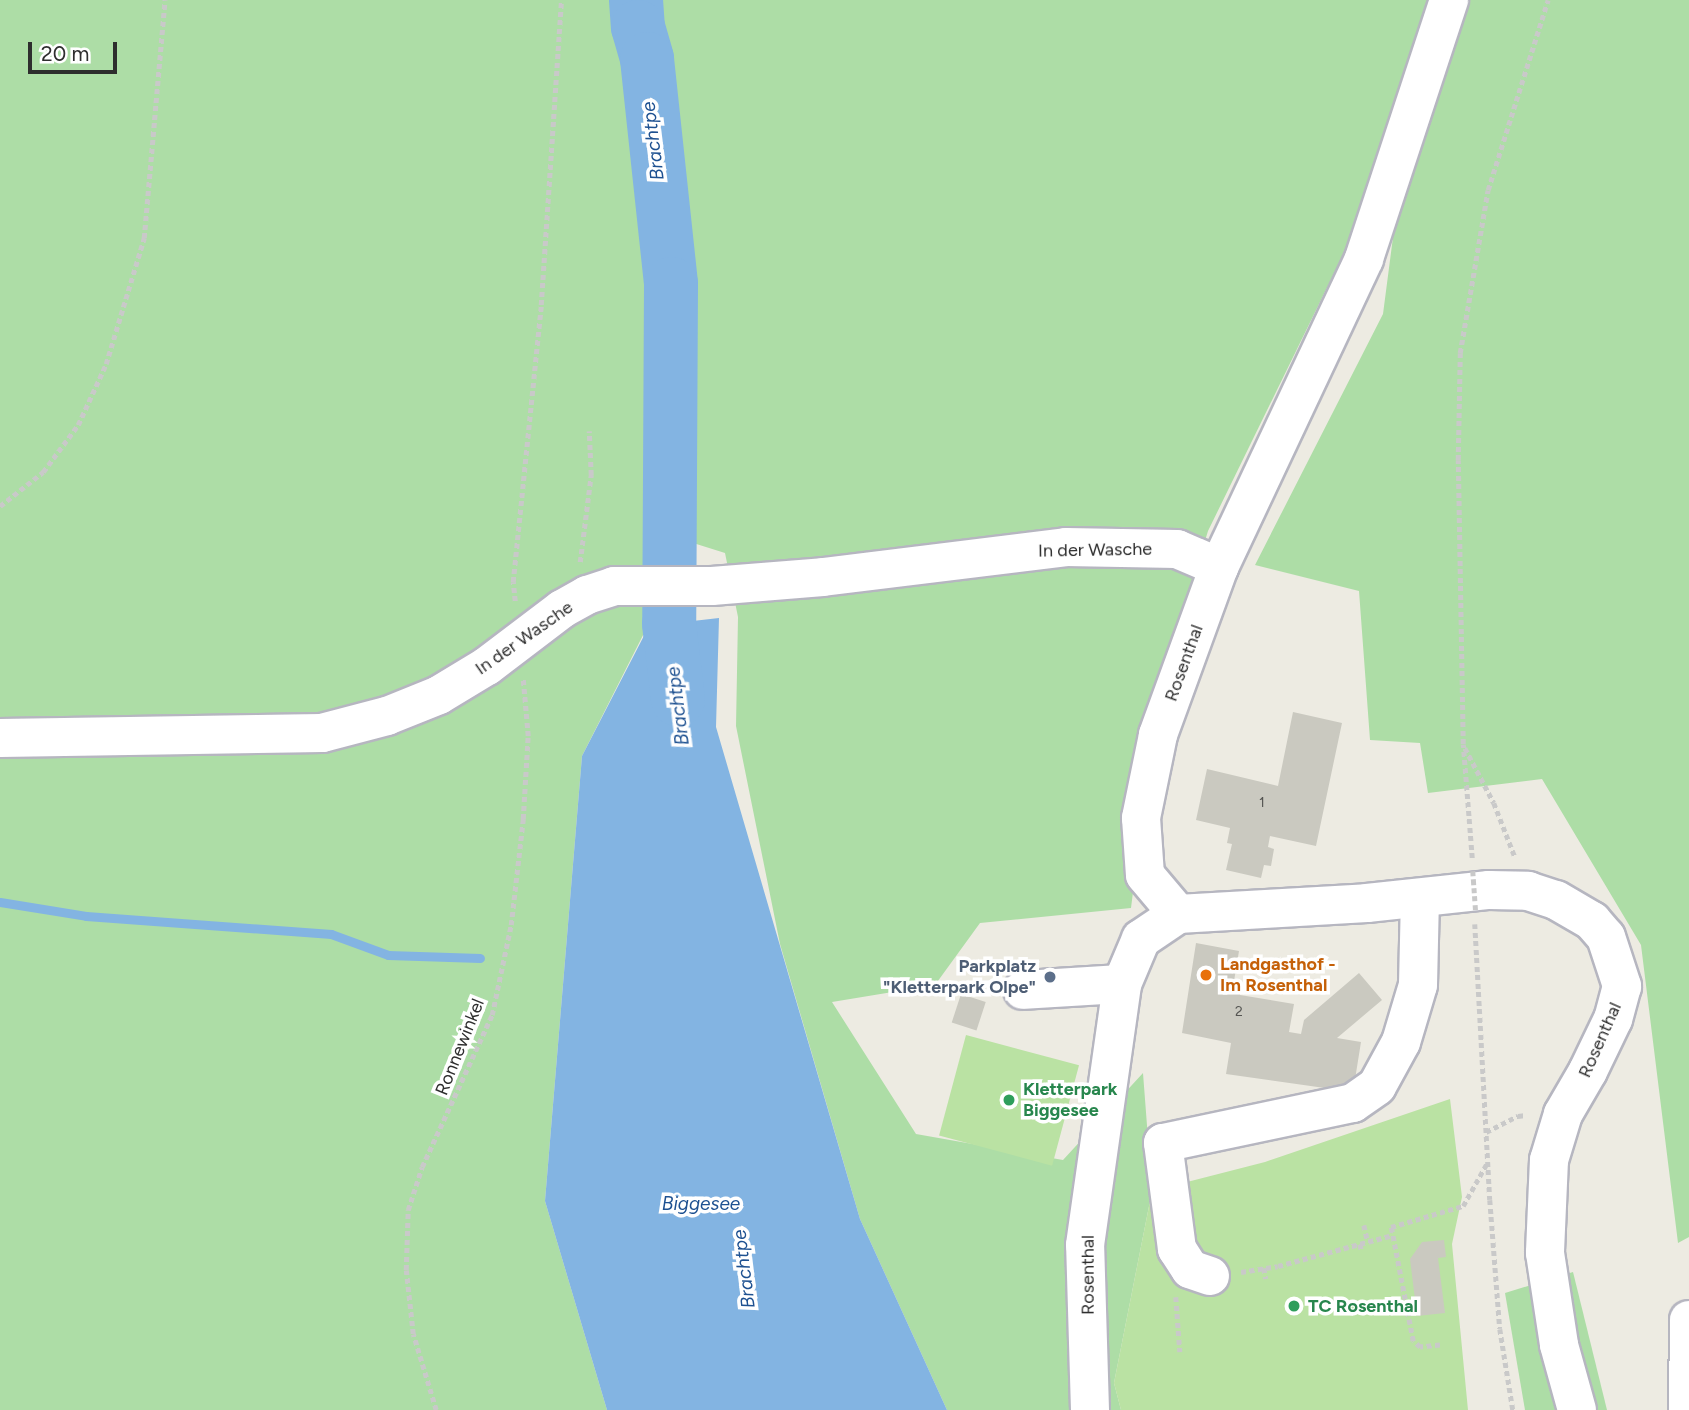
<!DOCTYPE html>
<html>
<head>
<meta charset="utf-8">
<style>
	body { margin:0 }
	#map { position:relative; width:1689px; height:1410px; overflow:hidden; background:#edebe2; font-family:Figtree,sans-serif }
	div>[style] { position:absolute }
	.green>* { inset:0; background:#addda6 }
	.pitch>* { inset:0; background:#bae2a3; transform-origin:0 0 }
	.water>* { inset:0; background:#83b4e2 }
	.stream>* { height:9px; margin:-4.5px; padding:0 4.5px; transform-origin:4.5px; border-radius:4.5px; background:#83b4e2 }
	.river>* { height:54px; margin:-27px; padding:0 27px; transform-origin:27px; border-radius:27px; background:#83b4e2 }
	.building>* { inset:0; background:#cac9c0; transform-origin:0 0 }
	.path>* { height:4.5px; margin-top:-2.25px; transform-origin:0; background:repeating-linear-gradient(90deg,#c9c9c9 0 5px,transparent 0 8.5px) }
	.roads { filter:drop-shadow(2px 0 #b6b6c0) drop-shadow(-2px 0 #b6b6c0) drop-shadow(0 2px #b6b6c0) drop-shadow(0 -2px #b6b6c0) }
	.minor>* { height:38px; margin:-19px; padding:0 19px; transform-origin:19px; border-radius:19px; background:#fff }
	.path-bridge>* { height:4.5px; margin-top:-2.25px; transform-origin:0; background:repeating-linear-gradient(90deg,#c9c9c9 0 5px,transparent 0 8.5px) }
	.dots>* { width:19px; height:19px; translate:-50% -50%; box-sizing:border-box; border:4px solid #fff; border-radius:50% }
	span { translate:-50% -50%; white-space:nowrap; text-align:center; line-height:1.15; -webkit-text-stroke:7px #fff; paint-order:stroke }
	.number-label { font-size:14px; color:#555552 }
	.number-label span { -webkit-text-stroke-width:0 }
	.street-label { font-size:18px; color:#2e2e2e }
	.food-label { font-size:18px; color:#c56008; font-weight:700 }
	.left { translate:0 -50%; text-align:left }
	.service-label { font-size:18px; color:#4e5e75; font-weight:700 }
	.right { translate:-100% -50%; text-align:right }
	.leisure-label { font-size:18px; color:#27864d; font-weight:700 }
	.water-label { font-size:19px; color:#1e5191; font-style:italic }
	.scale { position:absolute; left:28px; top:42px; width:89px; height:32px; box-sizing:border-box; border:4px solid #2e2e2e; border-top:0; padding-left:9px; font-size:21px; line-height:24px; white-space:nowrap; color:#2e2e2e; -webkit-text-stroke:5px #fff; paint-order:stroke }
</style>
</head>
<body>
<div id="map">
	<div class="green">
		<div style="clip-path:polygon(0 0,1689px 0,1689px 1237px,1678px 1243px,1641px 945px,1542px 779px,1428px 793px,1420px 743px,1370px 740px,1359px 591px,1255px 565px,1383px 314px,1408px 122px,1208px 531px,1158px 694px,1131px 908px,980px 923px,935px 985px,832px 1002px,916px 1134px,1063px 1160px,1143px 1073px,1152px 1191px,1114px 1383px,1121px 1410px,947px 1410px,860px 1219px,780px 944px,736px 726px,738px 617px,725px 553px,690px 542px,582px 756px,545px 1201px,607px 1410px,0 1410px)"></div>
		<div style="clip-path:polygon(1573px 1272px,1607px 1410px,1525px 1410px,1505px 1293px)"></div>
	</div>
	<div class="pitch">
		<div style="left:966px;top:1035px;width:117px;height:104px;rotate:15deg"></div>
		<div style="clip-path:polygon(1450px 1099px,1462px 1197px,1452px 1244px,1468px 1410px,1121px 1410px,1114px 1383px,1152px 1191px,1265px 1162px)"></div>
	</div>
	<div class="water">
		<div style="clip-path:polygon(719px 618px,716px 727px,860px 1219px,947px 1410px,607px 1410px,545px 1201px,582px 756px,649px 626px)"></div>
	</div>
	<div class="stream">
		<div style="left:0;top:902px;width:87px;rotate:9.2deg"></div>
		<div style="left:86px;top:916px;width:246px;rotate:4.2deg"></div>
		<div style="left:331px;top:934px;width:61px;rotate:20.2deg"></div>
		<div style="left:388px;top:955px;width:92px;rotate:1.9deg"></div>
	</div>
	<div class="river">
		<div style="left:636px;top:0;width:27px;rotate:86deg"></div>
		<div style="left:638px;top:27px;width:33px;rotate:74deg"></div>
		<div style="left:647px;top:59px;width:226px;rotate:83.9deg"></div>
		<div style="left:671px;top:284px;width:340px;rotate:90.3deg"></div>
		<div style="left:669px;top:624px;width:76px;rotate:83.2deg"></div>
	</div>
	<div class="building">
		<div style="clip-path:polygon(1293px 712px,1342px 723px,1316px 846px,1270px 836px,1268px 847px,1274px 849px,1271px 866px,1264px 865px,1261px 878px,1226px 870px,1232px 844px,1227px 843px,1230px 828px,1196px 820px,1207px 769px,1278px 786px)"></div>
		<div style="clip-path:polygon(1196px 943px,1239px 951px,1234px 981px,1227px 980px,1226px 989px,1240px 990px,1240px 995px,1294px 1004px,1289px 1032px,1301px 1034px,1304px 1020px,1359px 973px,1382px 1000px,1337px 1038px,1361px 1042px,1353px 1092px,1226px 1074px,1231px 1043px,1182px 1033px)"></div>
		<div style="left:961px;top:994px;width:26px;height:30px;rotate:18deg"></div>
		<div style="clip-path:polygon(1444px 1240px,1446px 1257px,1438px 1258px,1445px 1313px,1417px 1316px,1410px 1259px,1422px 1242px)"></div>
	</div>
	<div class="path">
		<div style="left:0;top:506px;width:55px;rotate:-38.3deg"></div>
		<div style="left:43px;top:472px;width:59px;rotate:-53.3deg"></div>
		<div style="left:78px;top:425px;width:67px;rotate:-65.3deg"></div>
		<div style="left:106px;top:364px;width:132px;rotate:-73.2deg"></div>
		<div style="left:144px;top:238px;width:239px;rotate:-85deg"></div>
		<div style="left:580px;top:562px;width:88px;rotate:-82.8deg"></div>
		<div style="left:591px;top:475px;width:44px;rotate:-92.6deg"></div>
		<div style="left:515px;top:601px;width:19px;rotate:-96deg"></div>
		<div style="left:513px;top:582px;width:278px;rotate:-84.2deg"></div>
		<div style="left:541px;top:305px;width:306px;rotate:-86.2deg"></div>
		<div style="left:1465px;top:748px;width:62px;rotate:62.2deg"></div>
		<div style="left:1494px;top:803px;width:58px;rotate:68.7deg"></div>
		<div style="left:1472px;top:858px;width:114px;rotate:-94.5deg"></div>
		<div style="left:1463px;top:744px;width:284px;rotate:-91deg"></div>
		<div style="left:1458px;top:460px;width:107px;rotate:-88.9deg"></div>
		<div style="left:1460px;top:353px;width:165px;rotate:-80.3deg"></div>
		<div style="left:1488px;top:190px;width:199px;rotate:-72.5deg"></div>
		<div style="left:1475px;top:924px;width:276px;rotate:86.9deg"></div>
		<div style="left:1490px;top:1200px;width:129px;rotate:85.6deg"></div>
		<div style="left:1500px;top:1329px;width:82px;rotate:80.9deg"></div>
		<div style="left:1486px;top:1132px;width:36px;rotate:-27deg"></div>
		<div style="left:1518px;top:1116px;width:8px;rotate:-7deg"></div>
		<div style="left:1364px;top:1225px;width:17px;rotate:77deg"></div>
		<div style="left:1360px;top:1244px;width:8px;rotate:76deg"></div>
		<div style="left:1264px;top:1268px;width:11px;rotate:80deg"></div>
		<div style="left:1241px;top:1272px;width:37px;rotate:-9deg"></div>
		<div style="left:1278px;top:1266px;width:119px;rotate:-15.1deg"></div>
		<div style="left:1176px;top:1297px;width:55px;rotate:85.8deg"></div>
		<div style="left:1440px;top:1345px;width:20px;rotate:174deg"></div>
		<div style="left:1420px;top:1347px;width:9px;rotate:-139deg"></div>
		<div style="left:1413px;top:1341px;width:116px;rotate:-100.9deg"></div>
		<div style="left:1391px;top:1227px;width:75px;rotate:-16.3deg"></div>
		<div style="left:1463px;top:1206px;width:49px;rotate:-60.8deg"></div>
		<div style="left:436px;top:1410px;width:79px;rotate:-106.8deg"></div>
		<div style="left:413px;top:1334px;width:64px;rotate:-96.2deg"></div>
		<div style="left:406px;top:1270px;width:60px;rotate:-88.1deg"></div>
		<div style="left:408px;top:1210px;width:45px;rotate:-72deg"></div>
		<div style="left:422px;top:1167px;width:167px;rotate:-65.3deg"></div>
		<div style="left:492px;top:1015px;width:92px;rotate:-78.1deg"></div>
		<div style="left:511px;top:925px;width:107px;rotate:-83.5deg"></div>
		<div style="left:523px;top:819px;width:83px;rotate:-86.6deg"></div>
		<div style="left:528px;top:736px;width:57px;rotate:-95deg"></div>
	</div>
	<div class="roads">
		<div class="minor">
			<div style="left:1449px;top:0;width:273px;rotate:108.2deg"></div>
			<div style="left:1364px;top:259px;width:340px;rotate:115.2deg"></div>
			<div style="left:1219px;top:567px;width:179px;rotate:110deg"></div>
			<div style="left:1158px;top:735px;width:85px;rotate:101.6deg"></div>
			<div style="left:1141px;top:818px;width:57px;rotate:86deg"></div>
			<div style="left:1145px;top:875px;width:51px;rotate:49.8deg"></div>
			<div style="left:1178px;top:914px;width:189px;rotate:-3.3deg"></div>
			<div style="left:1367px;top:903px;width:123px;rotate:-6.1deg"></div>
			<div style="left:1489px;top:890px;width:39px;rotate:1deg"></div>
			<div style="left:1528px;top:891px;width:29px;rotate:18deg"></div>
			<div style="left:1556px;top:900px;width:42px;rotate:30.3deg"></div>
			<div style="left:1592px;top:921px;width:21px;rotate:49deg"></div>
			<div style="left:1606px;top:937px;width:52px;rotate:71.9deg"></div>
			<div style="left:1622px;top:986px;width:34px;rotate:105deg"></div>
			<div style="left:1613px;top:1019px;width:58px;rotate:115.7deg"></div>
			<div style="left:1588px;top:1071px;width:50px;rotate:120.2deg"></div>
			<div style="left:1563px;top:1114px;width:48px;rotate:106.9deg"></div>
			<div style="left:1549px;top:1160px;width:93px;rotate:92.5deg"></div>
			<div style="left:1545px;top:1253px;width:93px;rotate:81.3deg"></div>
			<div style="left:1559px;top:1345px;width:67px;rotate:74.5deg"></div>
			<div style="left:0;top:738px;width:322px;rotate:-0.9deg"></div>
			<div style="left:322px;top:733px;width:67px;rotate:-14.7deg"></div>
			<div style="left:387px;top:716px;width:56px;rotate:-22deg"></div>
			<div style="left:439px;top:695px;width:56px;rotate:-31.1deg"></div>
			<div style="left:487px;top:666px;width:94px;rotate:-37.2deg"></div>
			<div style="left:562px;top:609px;width:29px;rotate:-29deg"></div>
			<div style="left:587px;top:595px;width:28px;rotate:-18deg"></div>
			<div style="left:614px;top:586px;width:98px"></div>
			<div style="left:712px;top:586px;width:111px;rotate:-4.6deg"></div>
			<div style="left:823px;top:577px;width:245px;rotate:-7deg"></div>
			<div style="left:1066px;top:547px;width:111px;rotate:1deg"></div>
			<div style="left:1177px;top:549px;width:46px;rotate:23.2deg"></div>
			<div style="left:1023px;top:990px;width:99px;rotate:-3.5deg"></div>
			<div style="left:1210px;top:1276px;width:21px;rotate:-161deg"></div>
			<div style="left:1190px;top:1269px;width:24px;rotate:-123deg"></div>
			<div style="left:1177px;top:1249px;width:107px;rotate:-97.5deg"></div>
			<div style="left:1163px;top:1143px;width:194px;rotate:-11.9deg"></div>
			<div style="left:1353px;top:1103px;width:29px;rotate:-35deg"></div>
			<div style="left:1377px;top:1086px;width:50px;rotate:-61.4deg"></div>
			<div style="left:1401px;top:1042px;width:59px;rotate:-73.4deg"></div>
			<div style="left:1418px;top:985px;width:87px;rotate:-88.7deg"></div>
			<div style="left:1090px;top:1410px;width:165px;rotate:-91.7deg"></div>
			<div style="left:1085px;top:1245px;width:264px;rotate:-81.9deg"></div>
			<div style="left:1122px;top:984px;width:49px;rotate:-67.1deg"></div>
			<div style="left:1141px;top:939px;width:45px;rotate:-34deg"></div>
			<div style="left:1688px;top:1410px;width:90px;rotate:-89.4deg"></div>
		</div>
	</div>
	<div class="path-bridge">
		<div style="left:1473px;top:871px;width:39px;rotate:86deg"></div>
	</div>
	<div class="dots">
		<div style="left:1206px;top:975px;background:#e8710a"></div>
		<div style="left:1050px;top:977px;background:#5c6f8a"></div>
		<div style="left:1009px;top:1100px;background:#2e9e5b"></div>
		<div style="left:1294px;top:1306px;background:#2e9e5b"></div>
	</div>
	<div class="number-label">
		<span style="left:1262px;top:803px">1</span>
		<span style="left:1239px;top:1012px">2</span>
	</div>
	<div class="street-label">
		<span style="left:1095px;top:550px;rotate:-1deg">In der Wasche</span>
		<span style="left:524px;top:638px;rotate:-35deg">In der Wasche</span>
		<span style="left:1184px;top:663px;rotate:-70deg">Rosenthal</span>
		<span style="left:1600px;top:1040px;rotate:-66deg">Rosenthal</span>
		<span style="left:460px;top:1047px;rotate:-68deg">Ronnewinkel</span>
		<span style="left:1088px;top:1275px;rotate:-90deg">Rosenthal</span>
	</div>
	<div class="food-label">
		<span class="left" style="left:1220px;top:975px">Landgasthof -<br>Im Rosenthal</span>
	</div>
	<div class="service-label">
		<span class="right" style="left:1036px;top:977px">Parkplatz<br>"Kletterpark Olpe"</span>
	</div>
	<div class="leisure-label">
		<span class="left" style="left:1023px;top:1100px">Kletterpark<br>Biggesee</span>
		<span class="left" style="left:1308px;top:1306px">TC Rosenthal</span>
	</div>
	<div class="water-label">
		<span style="left:653px;top:141px;rotate:-97deg">Brachtpe</span>
		<span style="left:678px;top:706px;rotate:-97deg">Brachtpe</span>
		<span style="left:701px;top:1204px">Biggesee</span>
		<span style="left:744px;top:1269px;rotate:-97deg">Brachtpe</span>
	</div>
	<div class="scale">20 m</div>
</div>
</body>
</html>
